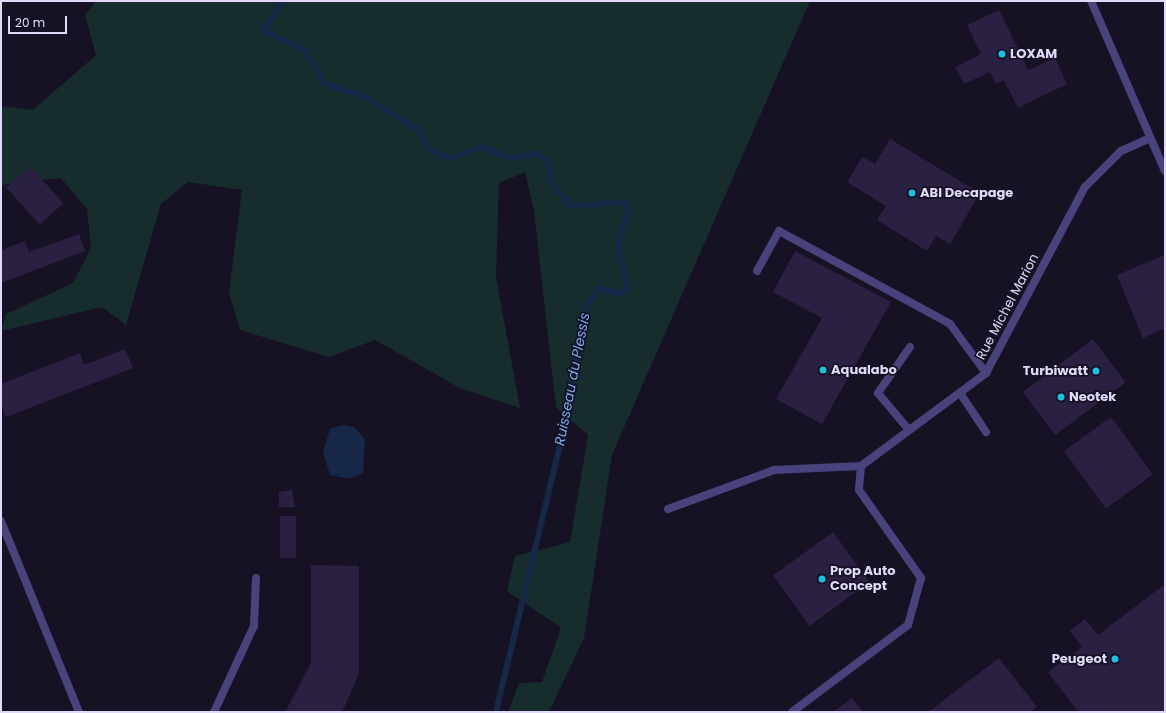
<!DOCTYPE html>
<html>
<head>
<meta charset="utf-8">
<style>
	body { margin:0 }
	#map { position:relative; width:1166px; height:713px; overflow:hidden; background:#161224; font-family:Poppins,sans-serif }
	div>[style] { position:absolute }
	.green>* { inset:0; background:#162c2d }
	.water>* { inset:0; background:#172748 }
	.stream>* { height:6px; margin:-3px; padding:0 3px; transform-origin:3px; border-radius:3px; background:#172748 }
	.building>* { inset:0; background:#2a2042; transform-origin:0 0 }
	.service>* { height:8px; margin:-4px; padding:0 4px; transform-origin:4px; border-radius:4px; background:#49437d }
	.minor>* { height:8px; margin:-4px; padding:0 4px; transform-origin:4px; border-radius:4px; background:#49437d }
	.dots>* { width:11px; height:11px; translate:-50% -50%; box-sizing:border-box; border:2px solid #161224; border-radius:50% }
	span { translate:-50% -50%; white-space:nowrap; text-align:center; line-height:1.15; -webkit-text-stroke:3.5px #161224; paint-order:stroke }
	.poi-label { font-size:13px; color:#e0d9fa; font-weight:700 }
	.left { translate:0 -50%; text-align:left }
	.right { translate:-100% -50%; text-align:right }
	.street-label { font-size:13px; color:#e0d9fa }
	.water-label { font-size:14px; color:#75aced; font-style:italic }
	.frame { position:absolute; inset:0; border:2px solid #e0d9fa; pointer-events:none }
	.scale { position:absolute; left:8px; top:16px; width:59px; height:18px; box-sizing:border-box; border:2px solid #e0d9fa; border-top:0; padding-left:5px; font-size:12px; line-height:14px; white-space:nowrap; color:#e0d9fa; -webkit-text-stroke:3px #161224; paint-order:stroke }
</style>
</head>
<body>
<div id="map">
	<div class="green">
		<div style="clip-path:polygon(96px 1px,810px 1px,612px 455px,584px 638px,549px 712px,508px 712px,519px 683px,542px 682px,561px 628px,507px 591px,515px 556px,570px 542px,588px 435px,556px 407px,534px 211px,525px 172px,499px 183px,496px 277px,520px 408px,460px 388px,375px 340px,329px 357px,240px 330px,229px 293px,242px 190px,188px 182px,161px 204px,126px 325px,102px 307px,1px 331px,6px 314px,73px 283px,91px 248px,87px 209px,61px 178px,1px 185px,1px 106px,33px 110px,96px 55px,85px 15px)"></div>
	</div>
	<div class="water">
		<div style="clip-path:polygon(343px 425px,354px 427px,365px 439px,363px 473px,350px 479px,330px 475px,323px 452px,330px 429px)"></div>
	</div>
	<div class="stream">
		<div style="left:283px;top:1px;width:36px;rotate:124deg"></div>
		<div style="left:263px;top:31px;width:46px;rotate:24.3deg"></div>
		<div style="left:305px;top:50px;width:39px;rotate:60deg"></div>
		<div style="left:325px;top:84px;width:40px;rotate:18deg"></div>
		<div style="left:363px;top:96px;width:63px;rotate:31.4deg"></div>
		<div style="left:417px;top:129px;width:24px;rotate:60deg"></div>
		<div style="left:429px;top:150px;width:22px;rotate:21deg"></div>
		<div style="left:450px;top:158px;width:34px;rotate:-19deg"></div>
		<div style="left:482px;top:147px;width:31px;rotate:22deg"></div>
		<div style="left:511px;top:159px;width:25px;rotate:-14deg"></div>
		<div style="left:535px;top:153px;width:17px;rotate:36deg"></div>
		<div style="left:549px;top:163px;width:17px;rotate:87deg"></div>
		<div style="left:550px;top:180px;width:33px;rotate:52deg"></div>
		<div style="left:570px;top:206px;width:55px;rotate:-4.2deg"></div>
		<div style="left:625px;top:202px;width:12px;rotate:70deg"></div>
		<div style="left:629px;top:213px;width:16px;rotate:117deg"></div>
		<div style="left:622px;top:227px;width:23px;rotate:100deg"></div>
		<div style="left:618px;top:250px;width:40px;rotate:75.6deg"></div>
		<div style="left:628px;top:289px;width:10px;rotate:156deg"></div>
		<div style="left:619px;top:293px;width:20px;rotate:-165deg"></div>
		<div style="left:600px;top:288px;width:23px;rotate:128deg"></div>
		<div style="left:586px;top:306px;width:141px;rotate:100.6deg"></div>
		<div style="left:560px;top:445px;width:275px;rotate:103.5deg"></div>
	</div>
	<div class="building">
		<div style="clip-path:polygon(999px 10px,1028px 70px,1055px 58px,1067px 84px,1018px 108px,1004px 80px,996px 84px,990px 72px,964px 84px,955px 67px,981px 54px,967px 25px)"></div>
		<div style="clip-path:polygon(890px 139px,980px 193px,950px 244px,936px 236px,927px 251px,877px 220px,886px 206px,847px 182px,862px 157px,875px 164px)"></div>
		<div style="left:30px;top:166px;width:50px;height:32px;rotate:48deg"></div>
		<div style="clip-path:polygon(79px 234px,85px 251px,1px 283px,1px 250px,25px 241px,29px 252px)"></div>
		<div style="clip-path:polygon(795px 251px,891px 302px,822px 424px,776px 399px,822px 318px,773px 292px)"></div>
		<div style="clip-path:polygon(1165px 255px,1165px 328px,1143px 338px,1117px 275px)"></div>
		<div style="left:1093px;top:339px;width:54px;height:88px;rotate:53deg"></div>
		<div style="clip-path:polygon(125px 349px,133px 368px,6px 417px,1px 405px,1px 384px,80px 353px,84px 365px)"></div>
		<div style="left:1111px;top:417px;width:71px;height:58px;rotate:54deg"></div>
		<div style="clip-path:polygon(292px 490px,295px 507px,279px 507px,279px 492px)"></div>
		<div style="left:296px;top:516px;width:42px;height:16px;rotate:90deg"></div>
		<div style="left:833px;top:532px;width:62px;height:74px;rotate:54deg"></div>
		<div style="clip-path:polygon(311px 565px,359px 566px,359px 674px,342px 712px,285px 712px,311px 663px)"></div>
		<div style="clip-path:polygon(1165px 584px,1165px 712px,1078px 712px,1048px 672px,1082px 647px,1070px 631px,1085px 619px,1098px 635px)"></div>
		<div style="clip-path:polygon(999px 658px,1037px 707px,1030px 712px,928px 712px)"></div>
		<div style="clip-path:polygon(852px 698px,863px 712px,833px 712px)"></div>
	</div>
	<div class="service">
		<div style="left:757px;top:271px;width:46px;rotate:-61.2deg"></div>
		<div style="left:779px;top:231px;width:195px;rotate:28.5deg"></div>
		<div style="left:950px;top:324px;width:61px;rotate:53.7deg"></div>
		<div style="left:960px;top:393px;width:47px;rotate:56.3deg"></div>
		<div style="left:909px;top:430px;width:48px;rotate:-130deg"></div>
		<div style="left:878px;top:393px;width:56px;rotate:-55.2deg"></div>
		<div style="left:668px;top:509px;width:113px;rotate:-20.2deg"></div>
		<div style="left:774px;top:470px;width:87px;rotate:-2.6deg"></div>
		<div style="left:861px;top:466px;width:24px;rotate:95deg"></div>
		<div style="left:859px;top:490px;width:108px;rotate:54.8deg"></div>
		<div style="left:921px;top:578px;width:49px;rotate:105.5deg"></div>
		<div style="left:908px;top:625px;width:145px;rotate:143.1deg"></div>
		<div style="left:214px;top:712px;width:95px;rotate:-65.1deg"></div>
		<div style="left:254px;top:626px;width:48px;rotate:-87.6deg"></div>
	</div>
	<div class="minor">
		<div style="left:1091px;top:1px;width:185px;rotate:66.5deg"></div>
		<div style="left:861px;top:466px;width:156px;rotate:-36.6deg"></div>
		<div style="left:986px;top:373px;width:211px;rotate:-62deg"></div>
		<div style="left:1085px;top:187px;width:51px;rotate:-45deg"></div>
		<div style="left:1121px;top:151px;width:32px;rotate:-24deg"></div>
		<div style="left:1px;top:521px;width:206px;rotate:67.8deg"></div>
	</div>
	<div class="dots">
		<div style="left:1002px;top:54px;background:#1ec0e1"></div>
		<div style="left:912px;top:193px;background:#1ec0e1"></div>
		<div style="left:823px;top:370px;background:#1ec0e1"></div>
		<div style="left:1096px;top:371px;background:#1ec0e1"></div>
		<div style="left:1061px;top:397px;background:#1ec0e1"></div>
		<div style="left:822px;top:579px;background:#1ec0e1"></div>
		<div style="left:1115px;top:659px;background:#1ec0e1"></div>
	</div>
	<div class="poi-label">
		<span class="left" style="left:1010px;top:54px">LOXAM</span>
		<span class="left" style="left:920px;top:193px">ABI Decapage</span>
		<span class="left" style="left:831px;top:370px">Aqualabo</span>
		<span class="right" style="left:1088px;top:371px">Turbiwatt</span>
		<span class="left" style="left:1069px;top:397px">Neotek</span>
		<span class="left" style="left:830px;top:579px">Prop Auto<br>Concept</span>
		<span class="right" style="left:1107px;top:659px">Peugeot</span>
	</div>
	<div class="street-label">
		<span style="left:1008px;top:307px;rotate:-62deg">Rue Michel Marion</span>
	</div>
	<div class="water-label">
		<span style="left:572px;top:379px;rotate:-79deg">Ruisseau du Plessis</span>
	</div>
	<div class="frame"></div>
	<div class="scale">20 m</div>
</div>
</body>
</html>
